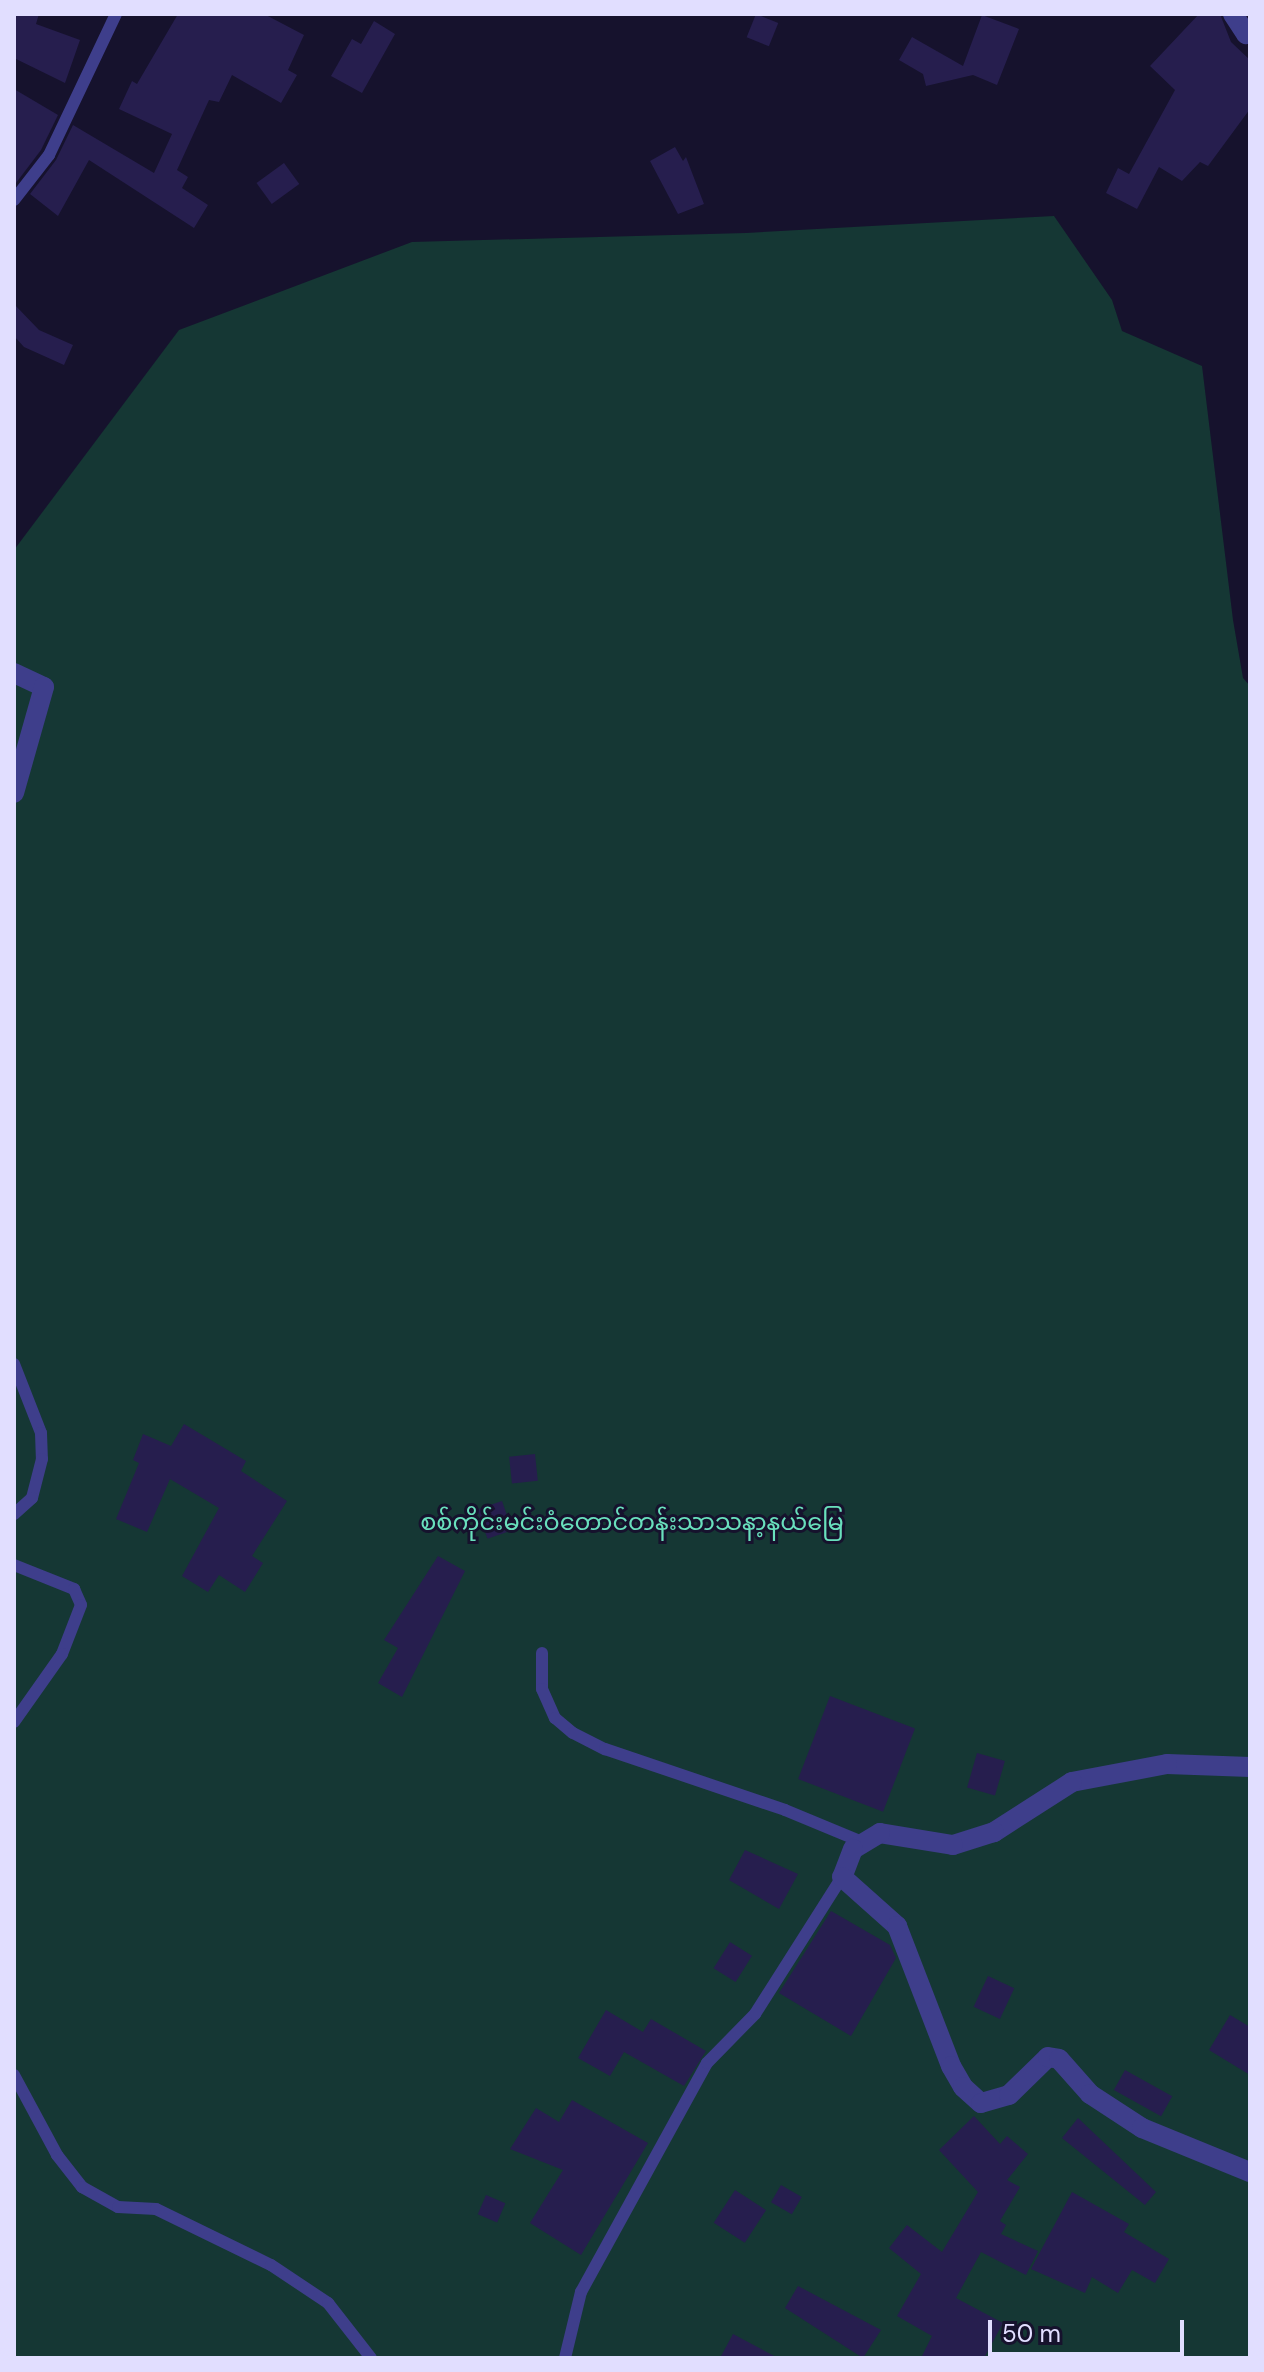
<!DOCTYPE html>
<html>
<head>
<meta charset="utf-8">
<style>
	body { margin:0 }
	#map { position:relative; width:1264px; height:2372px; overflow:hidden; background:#16122d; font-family:"DM Sans","Noto Sans Myanmar",sans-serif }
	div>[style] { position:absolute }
	.green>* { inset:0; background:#153734 }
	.building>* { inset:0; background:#261e4e; transform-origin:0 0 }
	.lane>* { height:12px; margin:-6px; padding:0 6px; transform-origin:6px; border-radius:6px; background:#3e3e8b }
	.street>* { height:20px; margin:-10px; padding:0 10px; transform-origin:10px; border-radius:10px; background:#3e3e8b }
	span { translate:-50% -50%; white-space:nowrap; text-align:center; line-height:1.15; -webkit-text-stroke:6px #16122d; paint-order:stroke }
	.park-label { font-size:24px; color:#69e0bd }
	.frame { position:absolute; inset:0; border:16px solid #e1deff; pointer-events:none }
	.scale { position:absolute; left:988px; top:2320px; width:196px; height:36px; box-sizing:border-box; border:4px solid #e1deff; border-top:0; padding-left:10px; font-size:24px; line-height:28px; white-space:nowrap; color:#e1deff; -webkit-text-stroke:6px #16122d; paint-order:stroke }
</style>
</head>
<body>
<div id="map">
	<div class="green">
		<div style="clip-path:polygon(1054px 216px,1112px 300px,1122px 331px,1202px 366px,1233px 620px,1243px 678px,1250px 686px,1250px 2358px,14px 2358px,14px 550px,179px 330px,412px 242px,746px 233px)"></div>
	</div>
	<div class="building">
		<div style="clip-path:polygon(14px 14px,39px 14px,36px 24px,80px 40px,65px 83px,14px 58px)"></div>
		<div style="clip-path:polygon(178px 14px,264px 14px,304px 35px,288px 70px,297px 75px,281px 103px,232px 75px,219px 102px,209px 100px,177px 170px,188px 177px,182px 188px,208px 205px,194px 228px,89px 160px,58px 216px,30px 194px,56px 160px,73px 125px,154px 173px,172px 134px,119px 109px,132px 81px,137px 84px)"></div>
		<div style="left:756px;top:14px;width:24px;height:25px;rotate:22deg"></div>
		<div style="clip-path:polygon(1199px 14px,1220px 14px,1231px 42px,1250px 60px,1250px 109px,1208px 166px,1200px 162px,1182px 181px,1159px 167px,1137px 209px,1106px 193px,1118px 168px,1129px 174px,1175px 90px,1150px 66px)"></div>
		<div style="clip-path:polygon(982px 15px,1019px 29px,997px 85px,973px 75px,926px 86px,923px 74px,899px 60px,912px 37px,963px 66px)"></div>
		<div style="clip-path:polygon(374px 21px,395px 34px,362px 93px,331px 76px,352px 39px,361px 44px)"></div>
		<div style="clip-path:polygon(14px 89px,58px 115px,41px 150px,16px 183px)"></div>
		<div style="clip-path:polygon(675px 147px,683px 161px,686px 157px,704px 204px,678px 214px,650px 161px)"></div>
		<div style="left:284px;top:163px;width:26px;height:34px;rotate:54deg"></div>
		<div style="clip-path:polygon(14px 304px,39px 330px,73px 345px,64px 365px,24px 347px,14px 336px)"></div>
		<div style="clip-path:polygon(184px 1424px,246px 1461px,241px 1471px,287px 1501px,252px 1556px,263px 1563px,245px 1592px,219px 1575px,208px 1592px,182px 1576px,219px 1508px,170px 1479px,147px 1532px,116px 1519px,139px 1463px,133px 1460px,143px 1434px,171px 1446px)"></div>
		<div style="left:535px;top:1454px;width:27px;height:26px;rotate:84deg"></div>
		<div style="left:502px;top:1501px;width:31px;height:26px;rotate:71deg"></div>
		<div style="clip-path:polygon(438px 1556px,465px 1571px,402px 1697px,378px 1683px,398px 1648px,384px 1640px)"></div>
		<div style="left:830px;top:1696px;width:91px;height:89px;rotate:21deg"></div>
		<div style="left:977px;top:1753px;width:29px;height:36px;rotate:16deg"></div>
		<div style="clip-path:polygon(745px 1850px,798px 1874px,779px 1909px,729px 1880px)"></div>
		<div style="clip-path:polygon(831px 1911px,890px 1945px,896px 1958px,851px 2036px,779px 1993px)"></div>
		<div style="left:730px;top:1942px;width:26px;height:31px;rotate:32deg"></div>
		<div style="left:988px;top:1976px;width:29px;height:34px;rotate:25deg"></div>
		<div style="clip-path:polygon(606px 2010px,643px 2032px,651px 2019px,706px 2051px,684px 2086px,624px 2052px,610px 2076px,578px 2058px)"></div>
		<div style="clip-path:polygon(1230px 2015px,1250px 2027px,1250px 2075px,1209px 2050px)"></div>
		<div style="left:1125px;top:2070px;width:54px;height:23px;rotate:29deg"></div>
		<div style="clip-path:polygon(572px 2100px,648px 2143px,581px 2255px,530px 2223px,563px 2170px,510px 2149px,536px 2108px,559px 2122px)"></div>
		<div style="clip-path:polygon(974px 2116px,1000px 2144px,1007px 2136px,1028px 2154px,1007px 2180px,1020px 2187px,1000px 2221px,1006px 2225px,1001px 2234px,1038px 2251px,1026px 2275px,981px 2252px,956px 2298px,1003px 2323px,984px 2358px,921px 2358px,932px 2336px,897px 2316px,921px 2274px,889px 2248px,907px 2225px,942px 2252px,978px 2192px,939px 2150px)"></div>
		<div style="clip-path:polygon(1078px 2118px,1156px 2192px,1145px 2205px,1062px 2138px)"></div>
		<div style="left:781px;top:2185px;width:24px;height:20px;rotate:30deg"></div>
		<div style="left:735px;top:2190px;width:37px;height:39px;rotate:33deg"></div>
		<div style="clip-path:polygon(1072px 2192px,1129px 2224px,1124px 2232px,1169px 2259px,1155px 2283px,1132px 2270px,1118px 2293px,1092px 2277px,1085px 2293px,1031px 2269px)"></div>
		<div style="left:486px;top:2195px;width:21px;height:21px;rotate:23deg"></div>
		<div style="clip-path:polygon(798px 2286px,881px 2330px,863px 2358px,785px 2308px)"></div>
		<div style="clip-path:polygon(733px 2334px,778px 2358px,720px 2358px)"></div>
	</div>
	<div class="lane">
		<div style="left:14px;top:200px;width:57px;rotate:-52.1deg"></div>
		<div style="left:49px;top:155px;width:156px;rotate:-64.6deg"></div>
		<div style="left:14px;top:1364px;width:74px;rotate:68.6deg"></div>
		<div style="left:41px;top:1433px;width:26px;rotate:88deg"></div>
		<div style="left:42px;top:1459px;width:40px;rotate:104.4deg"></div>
		<div style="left:32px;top:1498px;width:24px;rotate:138deg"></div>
		<div style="left:14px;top:1565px;width:65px;rotate:21.8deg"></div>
		<div style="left:74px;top:1589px;width:17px;rotate:66deg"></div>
		<div style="left:81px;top:1605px;width:53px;rotate:111.2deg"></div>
		<div style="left:62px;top:1654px;width:83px;rotate:125.2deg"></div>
		<div style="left:542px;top:1653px;width:36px;rotate:90deg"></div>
		<div style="left:542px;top:1689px;width:32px;rotate:66deg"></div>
		<div style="left:555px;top:1718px;width:23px;rotate:40deg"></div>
		<div style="left:573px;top:1733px;width:36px;rotate:27deg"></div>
		<div style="left:605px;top:1749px;width:190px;rotate:18.7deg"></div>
		<div style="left:785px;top:1810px;width:81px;rotate:22.5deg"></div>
		<div style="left:14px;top:2075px;width:91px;rotate:61.7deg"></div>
		<div style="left:57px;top:2155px;width:41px;rotate:52deg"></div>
		<div style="left:82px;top:2187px;width:41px;rotate:29.1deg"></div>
		<div style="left:118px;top:2207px;width:38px;rotate:3deg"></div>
		<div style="left:156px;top:2209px;width:128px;rotate:26deg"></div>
		<div style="left:271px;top:2265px;width:69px;rotate:33.7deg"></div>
		<div style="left:328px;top:2303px;width:70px;rotate:52deg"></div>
		<div style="left:565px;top:2358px;width:68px;rotate:-76.4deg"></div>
		<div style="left:581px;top:2292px;width:261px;rotate:-61.2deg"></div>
		<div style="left:707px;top:2063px;width:69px;rotate:-45.6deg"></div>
		<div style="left:755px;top:2014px;width:162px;rotate:-57.6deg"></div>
	</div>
	<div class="street">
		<div style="left:1233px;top:14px;width:24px;rotate:57deg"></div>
		<div style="left:1246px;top:34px;width:5px;rotate:-37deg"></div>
		<div style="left:14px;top:673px;width:33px;rotate:25deg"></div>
		<div style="left:44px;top:687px;width:110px;rotate:105.8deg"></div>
		<div style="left:1250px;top:1767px;width:83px;rotate:-177.9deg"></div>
		<div style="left:1167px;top:1764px;width:97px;rotate:169.3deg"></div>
		<div style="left:1072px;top:1782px;width:93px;rotate:147.3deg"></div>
		<div style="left:994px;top:1832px;width:43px;rotate:162.4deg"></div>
		<div style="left:953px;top:1845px;width:74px;rotate:-170.7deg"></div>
		<div style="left:880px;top:1833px;width:31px;rotate:149deg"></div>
		<div style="left:853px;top:1849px;width:30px;rotate:111deg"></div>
		<div style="left:842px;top:1877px;width:74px;rotate:41.7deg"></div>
		<div style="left:897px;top:1926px;width:150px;rotate:68.9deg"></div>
		<div style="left:951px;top:2066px;width:24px;rotate:60deg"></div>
		<div style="left:963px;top:2087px;width:24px;rotate:42deg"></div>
		<div style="left:981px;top:2103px;width:29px;rotate:-16deg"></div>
		<div style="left:1009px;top:2095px;width:54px;rotate:-44.3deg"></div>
		<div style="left:1048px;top:2057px;width:11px;rotate:10deg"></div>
		<div style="left:1059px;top:2059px;width:47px;rotate:48.5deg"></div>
		<div style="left:1090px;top:2094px;width:62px;rotate:33.2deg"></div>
		<div style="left:1142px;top:2128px;width:117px;rotate:22.2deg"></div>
	</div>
	<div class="park-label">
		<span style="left:632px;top:1522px">စစ်ကိုင်းမင်းဝံတောင်တန်းသာသနာ့နယ်မြေ</span>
	</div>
	<div class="frame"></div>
	<div class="scale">50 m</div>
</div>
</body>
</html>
